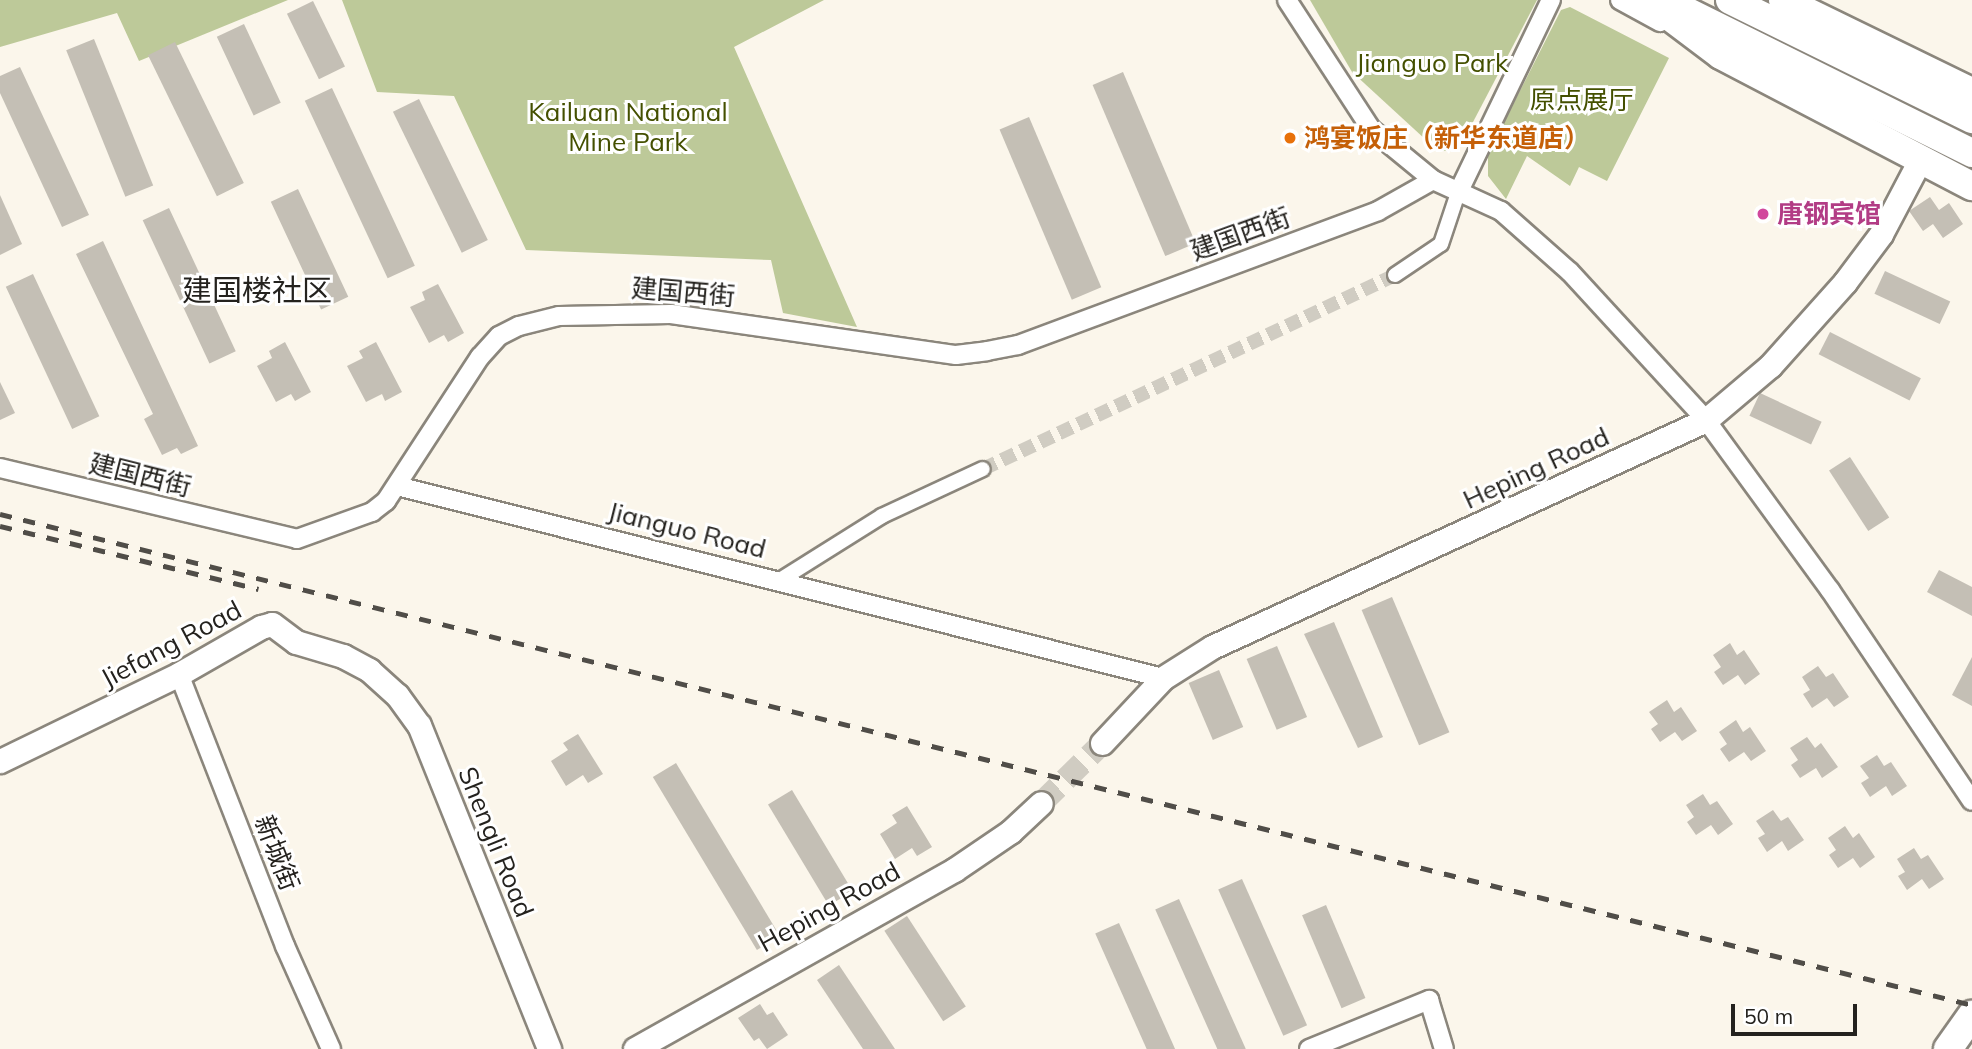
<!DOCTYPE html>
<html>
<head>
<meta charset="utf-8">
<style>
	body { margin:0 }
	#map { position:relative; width:1972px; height:1049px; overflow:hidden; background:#fbf6eb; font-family:Mulish,"Noto Sans SC",sans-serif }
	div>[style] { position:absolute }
	.green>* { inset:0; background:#bdc999 }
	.building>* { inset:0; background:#c4bfb5; transform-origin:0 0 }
	.pedestrian-tunnel>* { height:14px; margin-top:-7px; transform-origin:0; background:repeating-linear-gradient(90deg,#d0ccc2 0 14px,transparent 0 21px) }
	.tertiary-tunnel>* { height:23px; margin-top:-11.5px; transform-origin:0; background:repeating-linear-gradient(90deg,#d0ccc2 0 23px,transparent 0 34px) }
	.roads { filter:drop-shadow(2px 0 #8b867c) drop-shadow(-2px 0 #8b867c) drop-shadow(0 2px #8b867c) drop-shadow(0 -2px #8b867c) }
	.pedestrian>* { height:14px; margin:-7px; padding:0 7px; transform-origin:7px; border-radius:7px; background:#fff }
	.minor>* { height:18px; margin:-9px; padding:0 9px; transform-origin:9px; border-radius:9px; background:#fff }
	.tertiary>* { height:23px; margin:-11.5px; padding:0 11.5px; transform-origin:11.5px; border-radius:11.5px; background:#fff }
	.primary>* { height:28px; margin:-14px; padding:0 14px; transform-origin:14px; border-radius:14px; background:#fff }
	.rail>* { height:5px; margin-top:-2.5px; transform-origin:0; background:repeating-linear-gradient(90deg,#504d48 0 12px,transparent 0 24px) }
	.dots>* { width:19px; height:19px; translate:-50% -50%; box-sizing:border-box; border:4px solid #fff; border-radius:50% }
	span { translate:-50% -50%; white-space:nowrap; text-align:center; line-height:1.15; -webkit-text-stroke:6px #fff; paint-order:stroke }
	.park-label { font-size:26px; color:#445000 }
	.food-label { font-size:26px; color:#c56008; font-weight:700 }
	.left { translate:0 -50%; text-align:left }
	.hotel-label { font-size:26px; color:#b23c85; font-weight:700 }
	.street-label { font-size:26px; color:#24221e }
	.quarter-label { font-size:30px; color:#24221e }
	.scale { position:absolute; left:1731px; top:1004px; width:126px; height:32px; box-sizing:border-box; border:4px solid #24221e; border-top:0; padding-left:9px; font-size:21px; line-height:24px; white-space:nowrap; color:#24221e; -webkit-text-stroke:5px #fff; paint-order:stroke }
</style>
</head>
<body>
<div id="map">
	<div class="green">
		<div style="clip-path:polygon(0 0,288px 0,139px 61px,117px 13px,0 47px)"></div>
		<div style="clip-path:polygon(342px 0,824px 0,734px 47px,857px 327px,783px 313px,771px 260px,526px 250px,454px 96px,377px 92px)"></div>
		<div style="clip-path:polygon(1310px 0,1537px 0,1462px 143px,1452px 151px,1438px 151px,1352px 72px)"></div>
		<div style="clip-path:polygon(1570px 7px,1669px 58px,1607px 181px,1579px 167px,1570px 186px,1527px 156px,1506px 199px,1488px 176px,1488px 154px,1561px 10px)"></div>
	</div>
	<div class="building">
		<div style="left:313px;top:1px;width:73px;height:29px;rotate:64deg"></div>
		<div style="left:244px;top:24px;width:87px;height:30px;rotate:65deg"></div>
		<div style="left:94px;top:39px;width:158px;height:30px;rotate:68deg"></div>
		<div style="left:175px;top:42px;width:157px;height:30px;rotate:64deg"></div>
		<div style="clip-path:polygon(20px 67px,89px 215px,62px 227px,0 93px,0 76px)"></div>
		<div style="left:1123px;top:72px;width:186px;height:33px;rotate:67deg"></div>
		<div style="left:332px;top:88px;width:196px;height:30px;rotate:65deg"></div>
		<div style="left:419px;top:99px;width:157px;height:29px;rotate:64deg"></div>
		<div style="left:1029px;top:117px;width:185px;height:32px;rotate:67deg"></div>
		<div style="left:298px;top:189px;width:119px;height:30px;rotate:65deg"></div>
		<div style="clip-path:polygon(0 195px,22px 244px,0 255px)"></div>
		<div style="clip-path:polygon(1930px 197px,1939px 210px,1949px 203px,1963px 224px,1943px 238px,1933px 224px,1923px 231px,1909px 211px)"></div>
		<div style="left:169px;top:208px;width:158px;height:29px;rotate:65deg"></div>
		<div style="clip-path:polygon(103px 241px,198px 446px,181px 454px,177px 448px,162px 455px,144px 419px,153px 414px,76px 254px)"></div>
		<div style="left:1885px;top:271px;width:72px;height:25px;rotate:25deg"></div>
		<div style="left:33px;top:274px;width:157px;height:30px;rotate:65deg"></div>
		<div style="clip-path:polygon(438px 284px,464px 333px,448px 342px,444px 335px,429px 343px,410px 307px,425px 300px,422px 292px)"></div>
		<div style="left:1830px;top:332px;width:102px;height:25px;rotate:27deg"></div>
		<div style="clip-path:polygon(285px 342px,311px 392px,295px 401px,291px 394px,276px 402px,257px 366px,272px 358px,269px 351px)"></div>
		<div style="clip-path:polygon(376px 342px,402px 392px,385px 401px,382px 394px,366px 402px,347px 366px,363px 358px,359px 351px)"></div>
		<div style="clip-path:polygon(0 382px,15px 413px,0 420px)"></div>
		<div style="left:1760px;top:393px;width:68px;height:25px;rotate:25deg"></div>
		<div style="left:1850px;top:457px;width:72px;height:25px;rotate:57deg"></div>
		<div style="clip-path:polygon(1939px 570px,1972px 587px,1972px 616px,1927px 592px)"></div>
		<div style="left:1392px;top:597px;width:147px;height:33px;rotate:67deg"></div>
		<div style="clip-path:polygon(1334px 622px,1383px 737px,1358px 748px,1304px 634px)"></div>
		<div style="clip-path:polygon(1730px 643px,1737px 655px,1744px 650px,1760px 674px,1745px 685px,1738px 675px,1723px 685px,1714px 672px,1721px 667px,1713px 655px)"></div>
		<div style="left:1277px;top:646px;width:77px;height:33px;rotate:67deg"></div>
		<div style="clip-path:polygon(1972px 657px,1972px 706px,1952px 695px)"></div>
		<div style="clip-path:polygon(1818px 666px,1826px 677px,1833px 673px,1849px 697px,1834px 707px,1827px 698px,1812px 708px,1803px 694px,1810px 690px,1802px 677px)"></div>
		<div style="left:1219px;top:670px;width:62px;height:33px;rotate:67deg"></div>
		<div style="clip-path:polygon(1667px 700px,1674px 712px,1681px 707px,1697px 731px,1682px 741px,1675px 732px,1660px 742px,1651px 729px,1658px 724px,1649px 712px)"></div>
		<div style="clip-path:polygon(1736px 720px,1743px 732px,1750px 727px,1766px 751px,1751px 761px,1744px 752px,1729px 762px,1720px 749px,1727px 744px,1719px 732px)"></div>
		<div style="clip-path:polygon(578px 734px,603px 774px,588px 783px,583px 775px,566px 786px,551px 761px,568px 750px,563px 743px)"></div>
		<div style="clip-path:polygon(1807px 737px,1815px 748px,1821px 743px,1838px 767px,1822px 778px,1816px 768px,1800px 778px,1791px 765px,1798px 760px,1790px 748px)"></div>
		<div style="clip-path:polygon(1877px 755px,1884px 766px,1891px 762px,1907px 786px,1892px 796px,1886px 786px,1870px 797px,1861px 783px,1869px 778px,1860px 766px)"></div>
		<div style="left:676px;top:763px;width:202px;height:27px;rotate:59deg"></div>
		<div style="left:792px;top:790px;width:118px;height:28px;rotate:59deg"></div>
		<div style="clip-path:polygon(1703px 794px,1710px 805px,1717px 801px,1733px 824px,1718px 835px,1711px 825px,1696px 835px,1687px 822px,1694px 817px,1686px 805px)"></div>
		<div style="clip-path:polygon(907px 806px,932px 847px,917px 856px,912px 848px,895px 859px,880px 834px,897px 823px,892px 815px)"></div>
		<div style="clip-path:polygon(1773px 810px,1781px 821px,1788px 817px,1804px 840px,1788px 851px,1782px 841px,1767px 852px,1758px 838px,1765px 834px,1756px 821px)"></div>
		<div style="clip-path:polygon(1845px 826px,1853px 838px,1859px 833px,1875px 857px,1860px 868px,1853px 858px,1838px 868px,1829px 855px,1836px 850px,1828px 838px)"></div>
		<div style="clip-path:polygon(1914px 848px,1921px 859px,1928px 855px,1944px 879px,1929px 889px,1922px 879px,1907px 890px,1898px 876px,1905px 872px,1897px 859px)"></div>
		<div style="left:1242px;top:879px;width:160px;height:26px;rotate:66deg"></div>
		<div style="left:1179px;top:899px;width:164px;height:26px;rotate:66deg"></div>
		<div style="left:1326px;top:905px;width:101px;height:26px;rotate:67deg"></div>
		<div style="left:907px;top:916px;width:108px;height:27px;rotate:57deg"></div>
		<div style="left:1119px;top:923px;width:138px;height:26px;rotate:66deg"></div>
		<div style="clip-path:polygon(839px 965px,895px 1049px,863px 1049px,817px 980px)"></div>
		<div style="clip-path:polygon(760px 1004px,767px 1015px,773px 1012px,788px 1035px,767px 1049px,759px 1038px,754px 1041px,738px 1018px)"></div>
	</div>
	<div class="pedestrian-tunnel">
		<div style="left:983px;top:469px;width:455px;rotate:-25.2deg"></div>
	</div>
	<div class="tertiary-tunnel">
		<div style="left:1041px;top:803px;width:86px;rotate:-44.5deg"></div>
	</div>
	<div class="roads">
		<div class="pedestrian">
			<div style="left:1395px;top:275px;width:55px;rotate:-34deg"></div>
			<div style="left:1441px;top:244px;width:54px;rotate:-71.6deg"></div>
			<div style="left:780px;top:580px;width:120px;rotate:-32.1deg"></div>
			<div style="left:882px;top:516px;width:111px;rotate:-25deg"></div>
		</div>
		<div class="minor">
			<div style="left:1287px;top:0;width:154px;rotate:56.9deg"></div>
			<div style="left:1371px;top:129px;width:80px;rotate:39.4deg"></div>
			<div style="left:1433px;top:180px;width:75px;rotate:24.5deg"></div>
			<div style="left:1501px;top:211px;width:92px;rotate:41.5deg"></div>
			<div style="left:1570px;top:272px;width:201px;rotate:47.4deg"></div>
			<div style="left:1706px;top:420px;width:210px;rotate:53.9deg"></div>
			<div style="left:1830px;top:590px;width:254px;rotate:56.1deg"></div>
			<div style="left:1620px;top:0;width:46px;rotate:28.8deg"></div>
			<div style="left:1458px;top:193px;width:214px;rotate:-64.3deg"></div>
			<div style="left:0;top:468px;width:305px;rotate:13.4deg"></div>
			<div style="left:297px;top:539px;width:80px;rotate:-19.8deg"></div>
			<div style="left:372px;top:512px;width:18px;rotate:-38deg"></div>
			<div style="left:386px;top:501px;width:172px;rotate:-56.9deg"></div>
			<div style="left:480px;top:357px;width:28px;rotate:-48deg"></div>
			<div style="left:499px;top:336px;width:22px;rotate:-27deg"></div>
			<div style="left:519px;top:326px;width:41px;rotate:-14deg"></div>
			<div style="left:559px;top:316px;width:112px;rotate:-1deg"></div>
			<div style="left:671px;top:314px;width:288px;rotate:8.2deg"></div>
			<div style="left:956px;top:355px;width:31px;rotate:-7deg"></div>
			<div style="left:987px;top:351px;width:32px;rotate:-11deg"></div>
			<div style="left:1018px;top:345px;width:384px;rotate:-20.4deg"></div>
			<div style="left:1378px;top:211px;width:63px;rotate:-29.4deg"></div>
			<div style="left:397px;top:486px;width:790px;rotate:14.07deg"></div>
			<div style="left:179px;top:674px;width:292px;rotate:68.7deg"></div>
			<div style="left:285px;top:946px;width:113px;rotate:65.9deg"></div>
			<div style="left:1309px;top:1049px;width:130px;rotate:-22.2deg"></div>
			<div style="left:1429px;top:1000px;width:51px;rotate:73deg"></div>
		</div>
		<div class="tertiary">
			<div style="left:1102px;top:743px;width:89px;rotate:-46.8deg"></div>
			<div style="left:1163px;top:678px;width:58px;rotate:-32.3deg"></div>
			<div style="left:1212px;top:647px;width:544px;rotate:-24.68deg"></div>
			<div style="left:1706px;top:420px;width:84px;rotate:-40.2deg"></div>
			<div style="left:1770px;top:366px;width:113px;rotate:-48.2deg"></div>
			<div style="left:1845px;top:282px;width:60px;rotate:-53.1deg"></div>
			<div style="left:1881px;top:234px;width:86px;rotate:-62.2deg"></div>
			<div style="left:0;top:761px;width:199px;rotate:-25.9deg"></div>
			<div style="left:179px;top:674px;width:95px;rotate:-29.8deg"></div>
			<div style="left:261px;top:627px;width:11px;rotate:-15deg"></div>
			<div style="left:272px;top:624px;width:30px;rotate:37deg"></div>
			<div style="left:296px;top:642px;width:49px;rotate:16.6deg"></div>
			<div style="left:343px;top:656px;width:30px;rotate:28deg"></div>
			<div style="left:369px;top:670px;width:38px;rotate:42deg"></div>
			<div style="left:397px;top:695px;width:37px;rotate:54deg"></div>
			<div style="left:419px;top:725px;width:349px;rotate:68.1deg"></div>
			<div style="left:635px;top:1049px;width:366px;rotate:-29.3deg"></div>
			<div style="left:954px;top:870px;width:68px;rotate:-34.2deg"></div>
			<div style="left:1010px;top:832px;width:42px;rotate:-43.1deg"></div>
		</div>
		<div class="primary">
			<div style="left:1648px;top:0;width:91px;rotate:37deg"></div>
			<div style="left:1721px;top:55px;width:283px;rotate:27.6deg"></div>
			<div style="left:1730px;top:0;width:270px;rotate:26.2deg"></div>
			<div style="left:1783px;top:0;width:210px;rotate:26deg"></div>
			<div style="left:1680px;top:8px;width:326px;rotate:26.4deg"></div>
			<div style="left:1948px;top:1049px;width:42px;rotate:-54.8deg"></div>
		</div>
	</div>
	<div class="rail">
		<div style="left:0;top:514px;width:2032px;rotate:13.98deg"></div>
		<div style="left:0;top:526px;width:266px;rotate:13.7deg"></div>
	</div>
	<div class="dots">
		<div style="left:1290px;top:138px;background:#e8710a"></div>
		<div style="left:1763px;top:214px;background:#d1479c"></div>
	</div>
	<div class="park-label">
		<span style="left:1432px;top:63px">Jianguo Park</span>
		<span style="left:1582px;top:100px">原点展厅</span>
		<span style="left:628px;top:127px">Kailuan National<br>Mine Park</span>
	</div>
	<div class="food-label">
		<span class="left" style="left:1304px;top:138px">鸿宴饭庄（新华东道店）</span>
	</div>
	<div class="hotel-label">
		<span class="left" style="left:1777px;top:214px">唐钢宾馆</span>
	</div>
	<div class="street-label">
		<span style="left:1240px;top:234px;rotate:-20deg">建国西街</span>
		<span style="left:683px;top:292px;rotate:5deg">建国西街</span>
		<span style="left:1536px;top:468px;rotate:-25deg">Heping Road</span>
		<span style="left:140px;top:475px;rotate:14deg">建国西街</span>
		<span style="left:687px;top:530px;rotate:14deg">Jianguo Road</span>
		<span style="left:171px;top:644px;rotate:-28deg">Jiefang Road</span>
		<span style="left:496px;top:842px;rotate:68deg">Shengli Road</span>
		<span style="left:277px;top:853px;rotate:69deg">新城街</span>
		<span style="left:829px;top:907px;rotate:-29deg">Heping Road</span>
	</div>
	<div class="quarter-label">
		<span style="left:257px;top:290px">建国楼社区</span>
	</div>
	<div class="scale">50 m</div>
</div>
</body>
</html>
